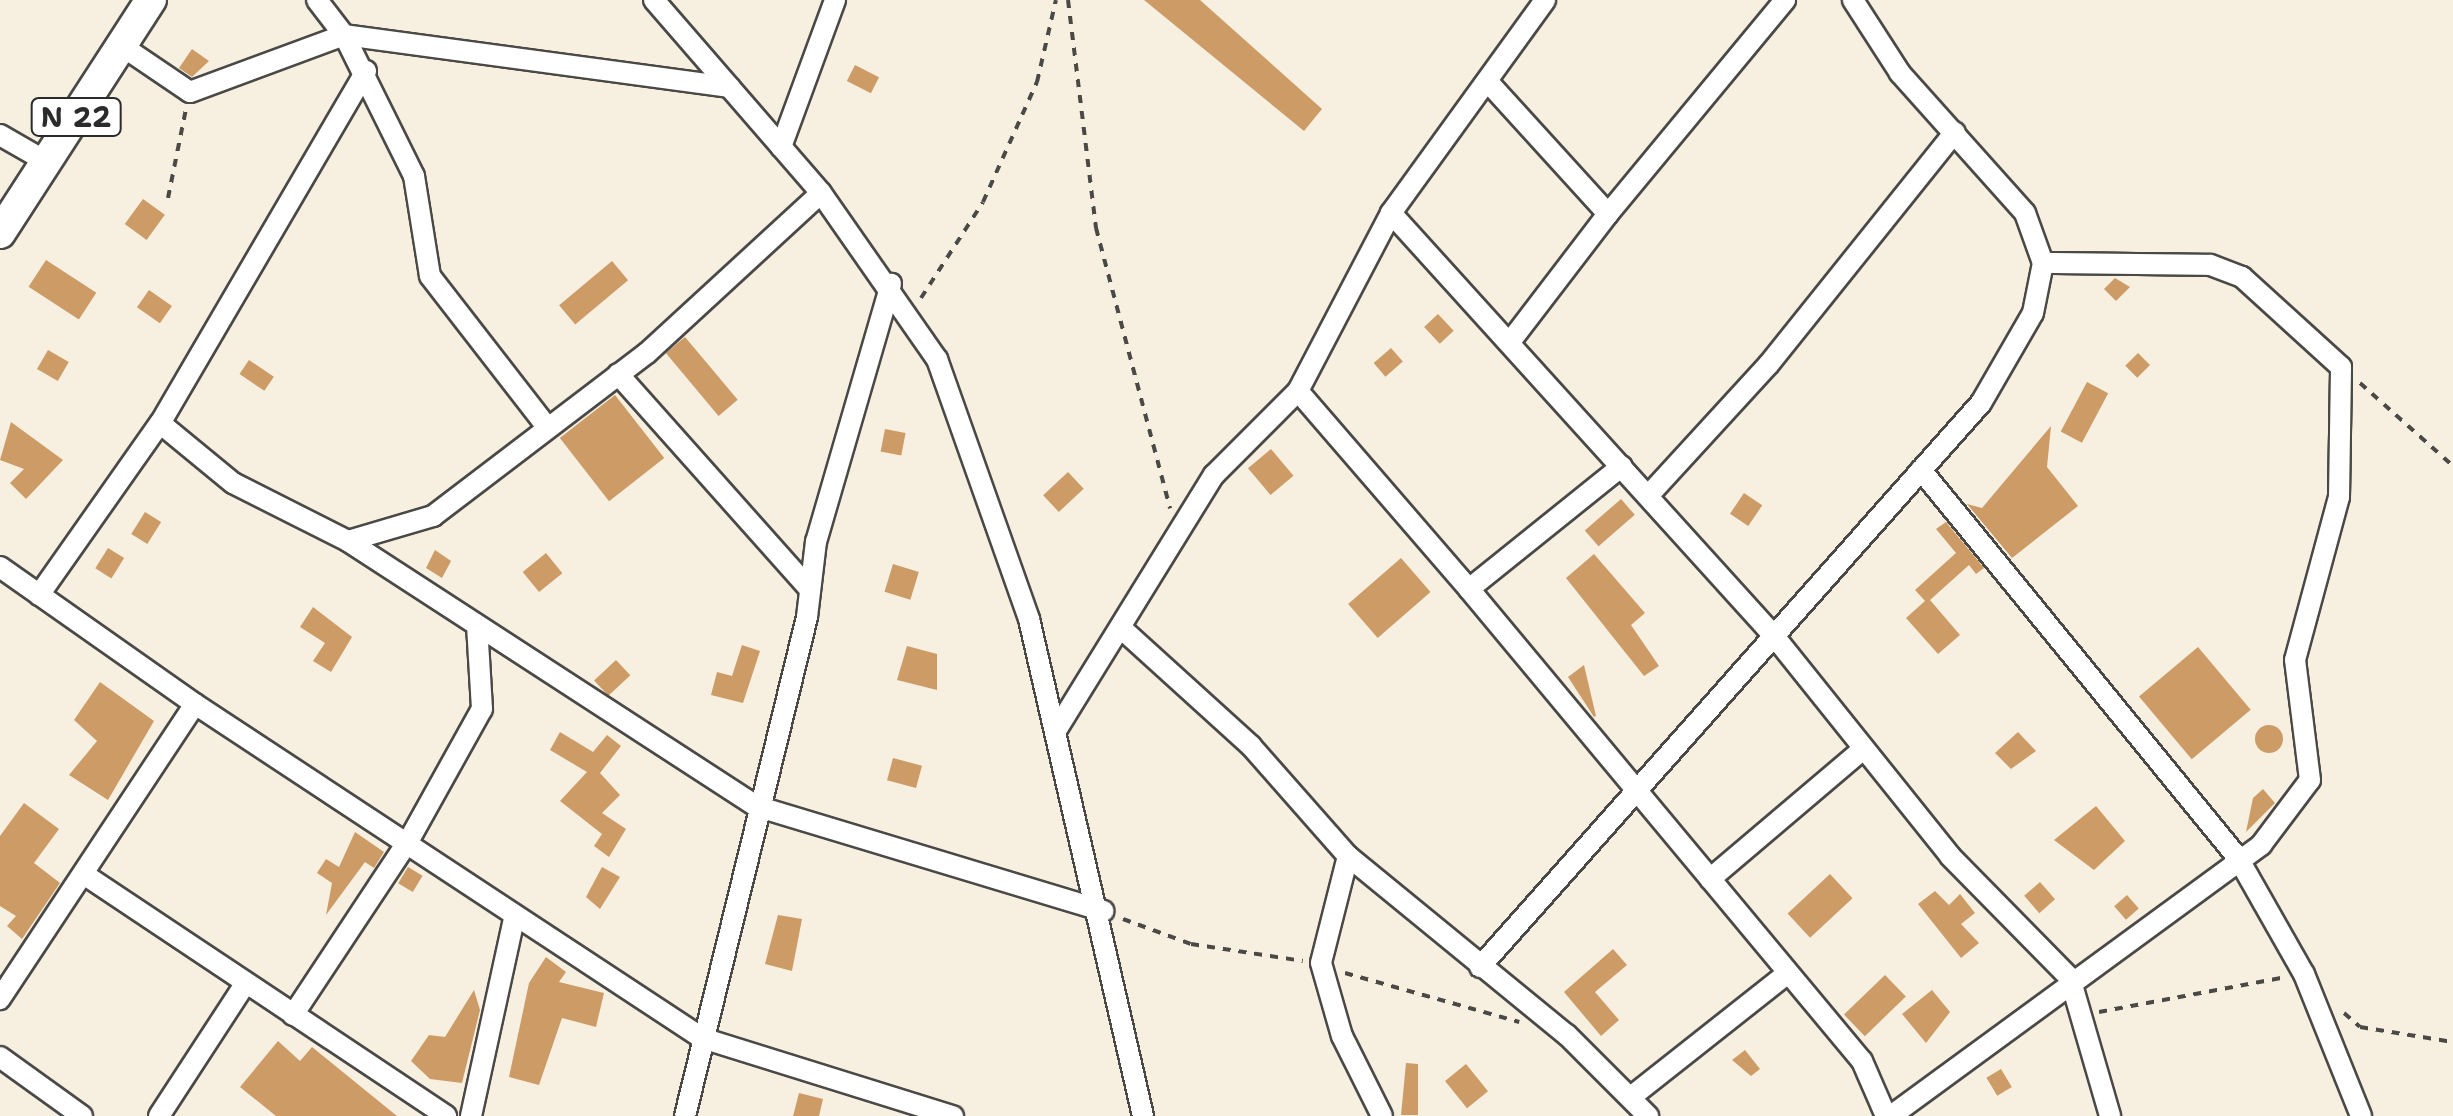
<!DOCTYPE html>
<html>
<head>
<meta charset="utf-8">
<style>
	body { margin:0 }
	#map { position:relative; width:2453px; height:1116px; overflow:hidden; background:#f7f0e1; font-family:"Shantell Sans",sans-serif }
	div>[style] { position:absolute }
	.building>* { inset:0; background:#cd9b66; transform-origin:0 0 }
	.round { border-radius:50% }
	.path>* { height:4px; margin-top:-2px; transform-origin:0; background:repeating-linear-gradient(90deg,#4a4946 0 8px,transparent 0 16px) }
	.roads { filter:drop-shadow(2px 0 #4a4946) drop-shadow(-2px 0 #4a4946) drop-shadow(0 2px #4a4946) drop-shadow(0 -2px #4a4946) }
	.street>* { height:20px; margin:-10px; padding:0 10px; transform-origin:10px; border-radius:10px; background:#fff }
	.primary>* { height:30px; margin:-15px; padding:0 15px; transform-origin:15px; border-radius:15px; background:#fff }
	span { translate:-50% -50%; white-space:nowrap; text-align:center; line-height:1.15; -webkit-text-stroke:9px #fff; paint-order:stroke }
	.shield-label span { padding:2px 8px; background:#fff; border:2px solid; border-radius:8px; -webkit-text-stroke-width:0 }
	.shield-label { font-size:28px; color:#2b2b2b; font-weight:700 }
</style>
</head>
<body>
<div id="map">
	<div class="building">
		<div style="clip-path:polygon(1144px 0,1200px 0,1322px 109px,1304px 131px)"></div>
		<div style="clip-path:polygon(192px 49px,209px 61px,192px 77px,179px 68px)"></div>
		<div style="left:855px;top:65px;width:27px;height:18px;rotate:27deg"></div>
		<div style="left:143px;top:199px;width:27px;height:31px;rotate:36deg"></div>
		<div style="left:46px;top:260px;width:60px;height:32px;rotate:33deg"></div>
		<div style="left:612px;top:261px;width:25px;height:69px;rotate:50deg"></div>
		<div style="clip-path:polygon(2115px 278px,2130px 287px,2116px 301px,2104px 289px)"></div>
		<div style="left:149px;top:290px;width:28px;height:21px;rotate:35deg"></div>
		<div style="left:1438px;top:314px;width:23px;height:19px;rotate:47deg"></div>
		<div style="left:685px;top:337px;width:82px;height:25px;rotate:50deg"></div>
		<div style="left:1391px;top:348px;width:18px;height:23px;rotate:49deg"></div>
		<div style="left:48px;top:350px;width:24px;height:22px;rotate:30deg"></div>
		<div style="left:2138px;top:353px;width:17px;height:18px;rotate:45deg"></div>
		<div style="left:249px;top:360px;width:30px;height:17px;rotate:34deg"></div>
		<div style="left:2087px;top:382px;width:24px;height:56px;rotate:28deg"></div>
		<div style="left:615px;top:395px;width:80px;height:70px;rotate:52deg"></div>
		<div style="clip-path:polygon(11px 422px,63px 460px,26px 499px,10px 483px,24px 469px,0 460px)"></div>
		<div style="clip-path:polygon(2051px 426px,2047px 467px,2078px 506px,2012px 558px,1967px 504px,1982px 508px)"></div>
		<div style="left:885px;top:429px;width:21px;height:23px;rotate:11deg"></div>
		<div style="left:1271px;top:449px;width:35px;height:30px;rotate:50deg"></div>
		<div style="left:1068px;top:472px;width:23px;height:34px;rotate:47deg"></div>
		<div style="left:1744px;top:493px;width:22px;height:25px;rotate:34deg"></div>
		<div style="left:1621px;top:499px;width:21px;height:48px;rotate:49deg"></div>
		<div style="left:145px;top:512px;width:19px;height:26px;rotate:32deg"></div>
		<div style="clip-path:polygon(1946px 522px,1984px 568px,1976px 574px,1969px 565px,1930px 600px,1960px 635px,1938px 654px,1906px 618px,1925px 601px,1915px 590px,1956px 553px,1936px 529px)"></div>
		<div style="left:108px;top:548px;width:19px;height:24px;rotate:32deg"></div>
		<div style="clip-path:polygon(435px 550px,451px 561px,442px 578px,426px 568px)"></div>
		<div style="left:546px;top:553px;width:26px;height:30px;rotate:51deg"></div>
		<div style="clip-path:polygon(1594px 554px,1645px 613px,1631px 625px,1659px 666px,1644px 676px,1566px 578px)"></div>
		<div style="left:1401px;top:558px;width:45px;height:70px;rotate:49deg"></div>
		<div style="left:893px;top:564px;width:27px;height:29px;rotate:17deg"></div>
		<div style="clip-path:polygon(313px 607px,352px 637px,331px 672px,313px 661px,325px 643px,300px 627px)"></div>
		<div style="clip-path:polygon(742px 645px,760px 651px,743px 703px,711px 695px,717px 672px,732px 676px)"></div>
		<div style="clip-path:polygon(907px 646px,937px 654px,937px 690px,897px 680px)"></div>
		<div style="left:2198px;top:647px;width:82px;height:77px;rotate:50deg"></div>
		<div style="left:616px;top:660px;width:21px;height:30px;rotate:47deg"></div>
		<div style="clip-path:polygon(1584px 665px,1596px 716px,1594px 717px,1568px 677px)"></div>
		<div style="clip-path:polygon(100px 682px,154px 721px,108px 800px,69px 775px,97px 741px,74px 720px)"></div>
		<div class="round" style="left:2255px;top:725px;width:28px;height:28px"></div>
		<div style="clip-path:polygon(560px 732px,593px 752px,607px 735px,621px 746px,600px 773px,620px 795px,602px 813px,626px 829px,609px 857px,594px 846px,602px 834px,560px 801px,587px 772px,550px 750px)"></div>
		<div style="clip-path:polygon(2018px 732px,2036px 751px,2011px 769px,1995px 753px)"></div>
		<div style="left:893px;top:758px;width:30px;height:23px;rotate:15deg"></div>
		<div style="clip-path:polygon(2263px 789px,2275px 803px,2246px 832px,2253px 798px)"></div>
		<div style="clip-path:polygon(24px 803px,59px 829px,34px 863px,60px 883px,22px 939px,7px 926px,16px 916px,0 906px,0 836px)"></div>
		<div style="clip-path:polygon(2096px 806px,2125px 841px,2094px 870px,2054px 840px)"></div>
		<div style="clip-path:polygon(355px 832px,384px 852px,374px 868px,365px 862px,326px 915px,332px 883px,317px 873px,326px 859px,339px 867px)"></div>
		<div style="left:408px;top:867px;width:17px;height:19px;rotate:31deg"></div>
		<div style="clip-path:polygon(602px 867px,620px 877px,600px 909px,586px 897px)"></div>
		<div style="left:1830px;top:874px;width:33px;height:58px;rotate:47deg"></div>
		<div style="left:2040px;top:882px;width:23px;height:21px;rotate:49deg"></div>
		<div style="clip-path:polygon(1935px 891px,1949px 905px,1960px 894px,1975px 913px,1961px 924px,1979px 943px,1961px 958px,1918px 904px)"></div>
		<div style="left:2127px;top:895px;width:18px;height:17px;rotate:49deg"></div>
		<div style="clip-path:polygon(778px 915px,802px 919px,792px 971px,765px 964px)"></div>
		<div style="clip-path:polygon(1613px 949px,1627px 965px,1595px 992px,1619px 1020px,1601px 1036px,1564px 992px)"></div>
		<div style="clip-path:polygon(546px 957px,566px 972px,559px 982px,604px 993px,596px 1027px,562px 1018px,539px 1085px,509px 1077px,529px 983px)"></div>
		<div style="left:1885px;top:975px;width:30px;height:57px;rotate:46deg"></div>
		<div style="clip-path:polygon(474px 990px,480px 1010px,462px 1083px,430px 1079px,411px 1061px,429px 1035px,445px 1037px)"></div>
		<div style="clip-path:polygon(1932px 990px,1950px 1012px,1926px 1043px,1902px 1014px)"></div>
		<div style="clip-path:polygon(278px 1041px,300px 1061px,312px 1047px,397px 1116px,276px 1116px,240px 1087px)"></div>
		<div style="clip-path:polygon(1745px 1050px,1760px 1069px,1751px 1076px,1732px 1060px)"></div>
		<div style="clip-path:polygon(1406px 1063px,1418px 1064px,1418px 1115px,1401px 1115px)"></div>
		<div style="left:1466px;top:1064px;width:35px;height:27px;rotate:51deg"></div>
		<div style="left:2001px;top:1069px;width:21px;height:17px;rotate:59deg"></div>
		<div style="clip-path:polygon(799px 1093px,823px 1099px,819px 1116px,793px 1116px)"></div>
	</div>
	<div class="path">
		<div style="left:1068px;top:0;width:230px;rotate:83deg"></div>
		<div style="left:1096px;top:228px;width:290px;rotate:75.2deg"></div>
		<div style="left:168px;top:198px;width:91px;rotate:-78.6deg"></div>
		<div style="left:921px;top:298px;width:114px;rotate:-57.1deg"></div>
		<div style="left:983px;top:202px;width:132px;rotate:-65.8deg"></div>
		<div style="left:1037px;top:82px;width:84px;rotate:-77deg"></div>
		<div style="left:2360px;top:383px;width:125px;rotate:41.7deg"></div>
		<div style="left:1123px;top:919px;width:72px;rotate:20.2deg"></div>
		<div style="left:1191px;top:944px;width:113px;rotate:8.6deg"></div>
		<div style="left:1345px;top:973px;width:181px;rotate:15.7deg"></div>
		<div style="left:2099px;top:1012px;width:185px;rotate:-10.6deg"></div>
		<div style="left:2344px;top:1013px;width:21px;rotate:41deg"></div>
		<div style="left:2360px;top:1027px;width:94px;rotate:9.2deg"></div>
	</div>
	<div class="roads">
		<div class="street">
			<div style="left:317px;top:0;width:44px;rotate:52.4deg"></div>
			<div style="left:344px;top:35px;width:389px;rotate:7.7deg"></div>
			<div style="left:654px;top:0;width:255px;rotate:49.1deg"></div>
			<div style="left:821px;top:193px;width:203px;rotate:55.1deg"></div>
			<div style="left:937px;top:359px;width:276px;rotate:70.5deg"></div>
			<div style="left:1029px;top:619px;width:510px;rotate:77.08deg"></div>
			<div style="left:122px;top:46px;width:82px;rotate:34.1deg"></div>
			<div style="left:190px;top:92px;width:164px;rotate:-20.3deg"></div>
			<div style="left:344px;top:35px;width:157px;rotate:63.6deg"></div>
			<div style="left:414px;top:176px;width:101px;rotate:80.9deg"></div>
			<div style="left:430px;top:276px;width:191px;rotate:52.2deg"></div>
			<div style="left:366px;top:71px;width:408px;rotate:120.3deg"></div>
			<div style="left:160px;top:423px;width:94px;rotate:39.4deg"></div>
			<div style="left:233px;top:483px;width:129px;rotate:26.8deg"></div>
			<div style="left:348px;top:541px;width:487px;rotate:33deg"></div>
			<div style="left:756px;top:806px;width:363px;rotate:16.8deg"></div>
			<div style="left:1489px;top:83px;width:177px;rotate:47.7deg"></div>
			<div style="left:1608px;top:214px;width:278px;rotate:-50.4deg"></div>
			<div style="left:0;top:135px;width:54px;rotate:29.9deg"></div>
			<div style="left:781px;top:147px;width:157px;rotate:-69.8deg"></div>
			<div style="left:1391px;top:213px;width:571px;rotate:47.84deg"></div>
			<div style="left:1774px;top:636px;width:282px;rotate:51.3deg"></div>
			<div style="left:1950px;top:856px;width:171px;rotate:45.5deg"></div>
			<div style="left:2070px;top:978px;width:144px;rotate:73.8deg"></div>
			<div style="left:1510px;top:342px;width:161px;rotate:-52.6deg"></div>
			<div style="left:618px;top:374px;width:287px;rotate:48.3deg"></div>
			<div style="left:1298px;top:391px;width:262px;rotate:49.2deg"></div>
			<div style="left:1469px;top:589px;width:196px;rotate:-38.8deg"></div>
			<div style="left:1921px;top:470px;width:501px;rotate:50.75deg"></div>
			<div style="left:2238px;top:858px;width:133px;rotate:60.4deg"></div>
			<div style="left:2304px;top:974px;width:153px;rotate:68.1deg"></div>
			<div style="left:1648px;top:496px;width:179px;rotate:-47.5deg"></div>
			<div style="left:1769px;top:364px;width:297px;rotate:-51.3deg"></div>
			<div style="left:348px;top:541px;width:89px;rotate:-16.4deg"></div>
			<div style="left:433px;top:516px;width:269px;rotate:-37.3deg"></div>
			<div style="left:647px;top:353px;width:236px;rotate:-42.6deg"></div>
			<div style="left:0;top:567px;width:238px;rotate:35.1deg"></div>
			<div style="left:195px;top:704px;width:354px;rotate:123.5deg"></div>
			<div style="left:1469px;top:589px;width:614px;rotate:50.22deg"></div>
			<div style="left:1862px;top:1061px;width:60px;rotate:66.4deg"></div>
			<div style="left:39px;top:595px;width:210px;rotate:-54.9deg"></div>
			<div style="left:1121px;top:628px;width:176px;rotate:42.2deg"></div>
			<div style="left:1251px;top:746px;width:147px;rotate:48.6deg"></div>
			<div style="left:1348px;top:856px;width:283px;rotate:39.3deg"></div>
			<div style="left:1567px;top:1035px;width:115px;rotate:45deg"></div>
			<div style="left:195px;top:704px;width:607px;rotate:33.38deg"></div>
			<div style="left:702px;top:1038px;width:263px;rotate:17.3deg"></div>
			<div style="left:1057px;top:729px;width:299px;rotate:-58.3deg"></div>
			<div style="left:1214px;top:475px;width:119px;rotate:-45deg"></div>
			<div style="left:1298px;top:391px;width:201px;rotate:-62.4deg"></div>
			<div style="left:1391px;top:213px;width:263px;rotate:-54.1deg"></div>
			<div style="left:1348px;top:856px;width:110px;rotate:104.2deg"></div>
			<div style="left:1321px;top:963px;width:76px;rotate:74deg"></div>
			<div style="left:1342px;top:1036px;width:89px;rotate:63.4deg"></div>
			<div style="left:85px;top:875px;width:434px;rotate:33.7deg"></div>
			<div style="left:1710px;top:879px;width:198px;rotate:-40.3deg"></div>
			<div style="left:1480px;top:967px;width:754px;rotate:-48.39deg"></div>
			<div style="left:1981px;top:403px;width:104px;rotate:-60deg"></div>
			<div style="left:2033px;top:313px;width:51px;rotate:-78.7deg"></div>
			<div style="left:2043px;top:263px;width:53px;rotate:-109.8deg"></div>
			<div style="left:2025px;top:213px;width:188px;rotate:-131.8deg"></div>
			<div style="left:1900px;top:73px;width:87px;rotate:-122.8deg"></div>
			<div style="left:293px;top:1015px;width:210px;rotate:-56.5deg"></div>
			<div style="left:409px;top:840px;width:150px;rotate:-60.9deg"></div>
			<div style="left:482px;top:709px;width:83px;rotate:-93.4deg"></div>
			<div style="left:0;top:1057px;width:101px;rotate:35.7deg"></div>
			<div style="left:1631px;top:1097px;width:199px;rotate:-38.3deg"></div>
			<div style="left:159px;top:1116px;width:158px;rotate:-56.9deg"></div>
			<div style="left:471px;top:1116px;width:202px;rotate:-77.7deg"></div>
			<div style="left:685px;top:1116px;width:514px;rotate:-76.26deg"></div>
			<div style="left:807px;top:617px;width:76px;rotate:-83.2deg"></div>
			<div style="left:816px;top:542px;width:269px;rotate:-73.8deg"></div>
			<div style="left:1891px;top:1116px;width:459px;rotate:-36.2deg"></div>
			<div style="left:2261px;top:845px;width:81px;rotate:-53deg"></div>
			<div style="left:2310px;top:780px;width:121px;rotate:-97.1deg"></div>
			<div style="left:2295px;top:660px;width:169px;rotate:-74.9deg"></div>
			<div style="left:2339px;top:497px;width:130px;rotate:-89.1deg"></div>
			<div style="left:2341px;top:367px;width:134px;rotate:-137.7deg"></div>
			<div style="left:2242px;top:277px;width:34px;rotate:-159deg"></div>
			<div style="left:2210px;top:265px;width:167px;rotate:-179.3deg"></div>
		</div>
		<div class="primary">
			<div style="left:0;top:233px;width:278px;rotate:-57.1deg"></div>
		</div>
	</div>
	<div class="shield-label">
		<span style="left:76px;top:117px">N 22</span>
	</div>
</div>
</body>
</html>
